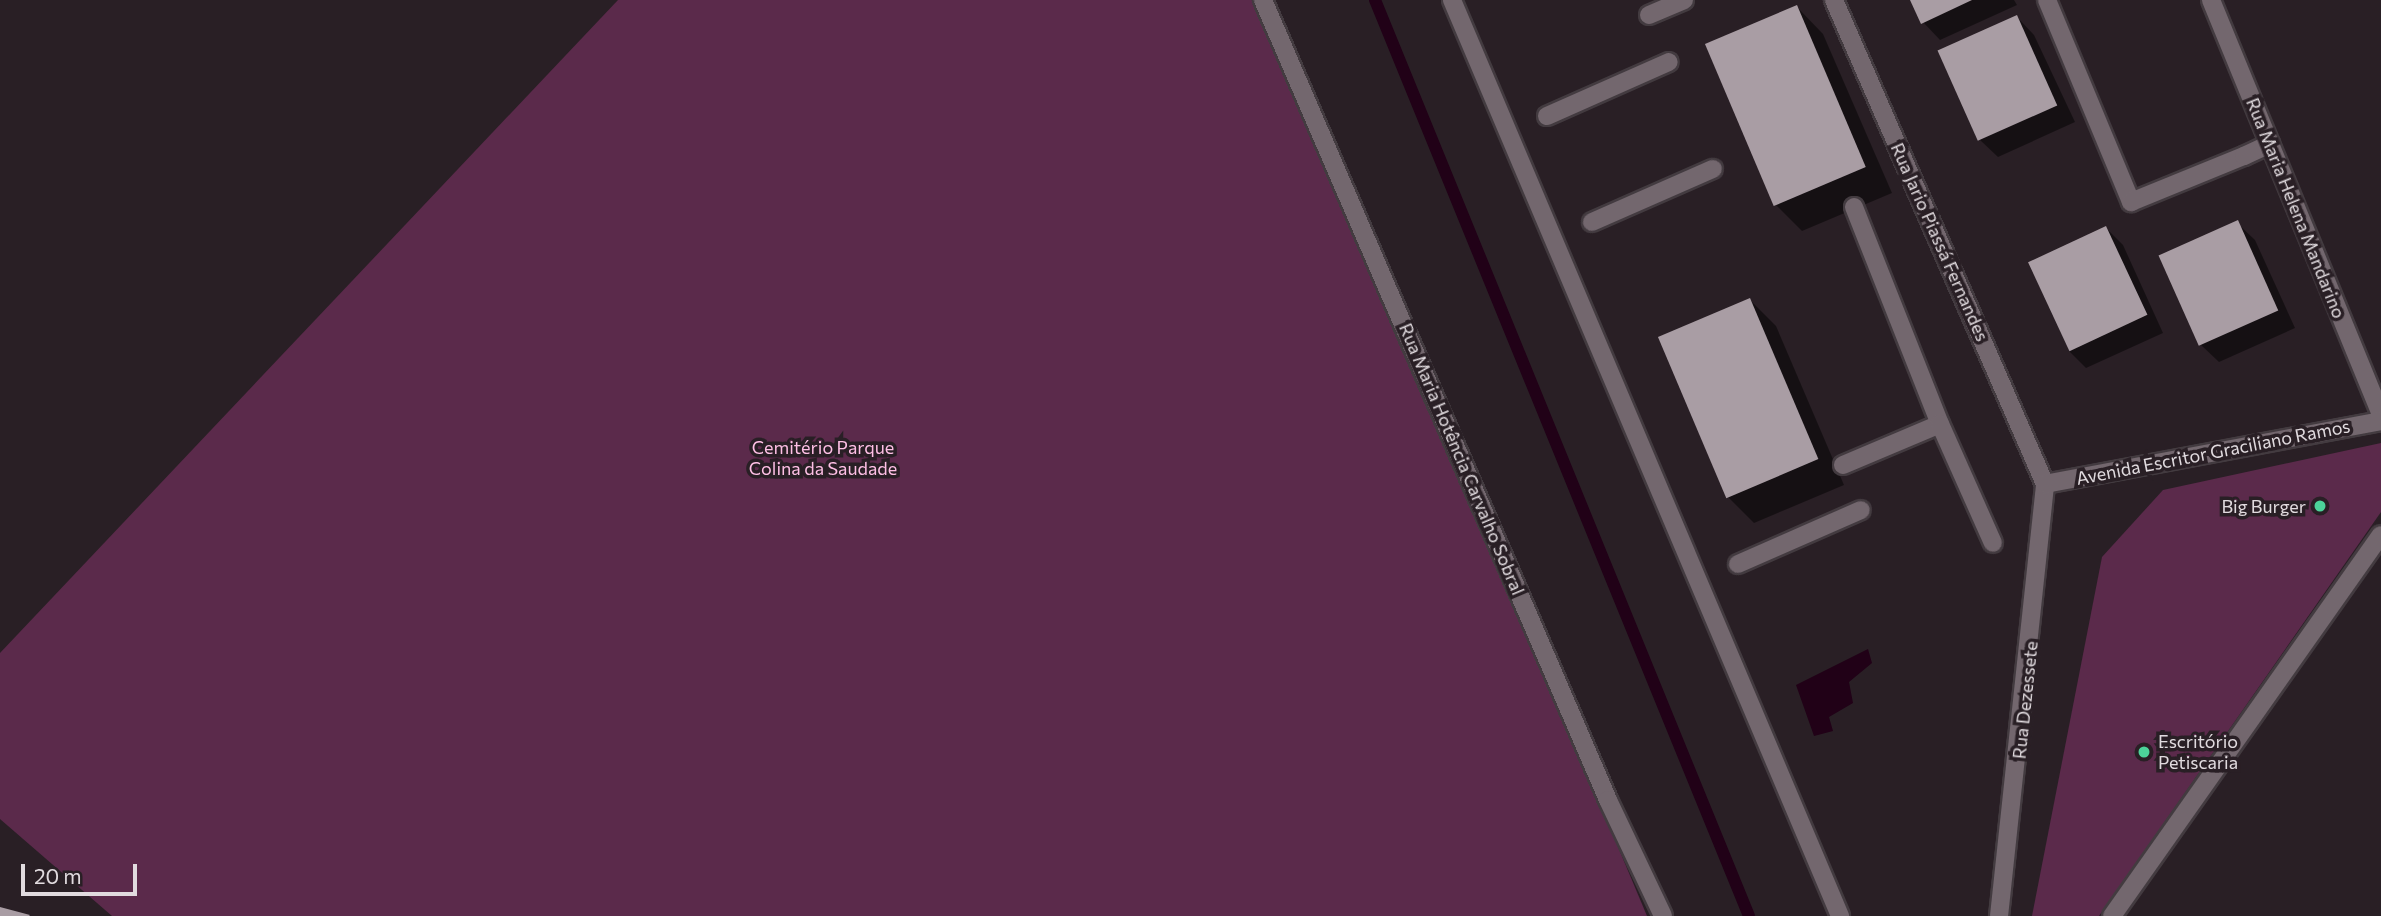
<!DOCTYPE html>
<html>
<head>
<meta charset="utf-8">
<style>
	body { margin:0 }
	#map { position:relative; width:2381px; height:916px; overflow:hidden; background:#291f25; font-family:Commissioner,sans-serif }
	div>[style] { position:absolute }
	.green>* { inset:0; background:#5b2a4b }
	.water>* { inset:0; background:#210117 }
	.shadow>* { inset:0; background:#0007 }
	.stream>* { height:12px; margin:-6px; padding:0 6px; transform-origin:6px; border-radius:6px; background:#210117 }
	.building>* { inset:0; background:#a99da4; transform-origin:0 0 }
	.roads { filter:drop-shadow(2px 0 #433b40) drop-shadow(-2px 0 #433b40) drop-shadow(0 2px #433b40) drop-shadow(0 -2px #433b40) }
	.lane>* { height:18px; margin:-9px; padding:0 9px; transform-origin:9px; border-radius:9px; background:#73676e }
	.street>* { height:18px; margin:-9px; padding:0 9px; transform-origin:9px; border-radius:9px; background:#73676e }
	.secondary>* { height:18px; margin:-9px; padding:0 9px; transform-origin:9px; border-radius:9px; background:#73676e }
	.dots>* { width:19px; height:19px; translate:-50% -50%; box-sizing:border-box; border:4px solid #291f25; border-radius:50% }
	span { translate:-50% -50%; white-space:nowrap; text-align:center; line-height:1.15; -webkit-text-stroke:7px #291f25; paint-order:stroke }
	.street-label { font-size:18px; color:#e1dbdf }
	.park-label { font-size:18px; color:#febfe5 }
	.poi-label { font-size:18px; color:#e1dbdf }
	.right { translate:-100% -50%; text-align:right }
	.left { translate:0 -50%; text-align:left }
	.scale { position:absolute; left:21px; top:864px; width:116px; height:32px; box-sizing:border-box; border:4px solid #e1dbdf; border-top:0; padding-left:9px; font-size:21px; line-height:24px; white-space:nowrap; color:#e1dbdf; -webkit-text-stroke:5px #291f25; paint-order:stroke }
</style>
</head>
<body>
<div id="map">
	<div class="green">
		<div style="clip-path:polygon(618px 0,1263px 0,1647px 916px,112px 916px,0 819px,0 653px)"></div>
		<div style="clip-path:polygon(2381px 443px,2381px 512px,2099px 916px,2032px 916px,2102px 557px,2163px 490px)"></div>
	</div>
	<div class="water">
		<div style="clip-path:polygon(1868px 649px,1872px 663px,1849px 682px,1853px 703px,1829px 717px,1833px 731px,1814px 736px,1796px 685px)"></div>
	</div>
	<div class="shadow">
		<div style="clip-path:polygon(1912px 0,2014px 0,2017px 5px,1940px 40px,1923px 22px)"></div>
		<div style="clip-path:polygon(1797px 7px,1823px 34px,1892px 193px,1802px 231px,1776px 205px)"></div>
		<div style="clip-path:polygon(2017px 17px,2034px 35px,2075px 122px,1998px 157px,1980px 140px)"></div>
		<div style="clip-path:polygon(2237px 223px,2255px 240px,2295px 328px,2219px 362px,2201px 345px)"></div>
		<div style="clip-path:polygon(2106px 228px,2123px 245px,2163px 333px,2086px 368px,2069px 351px)"></div>
		<div style="clip-path:polygon(1750px 300px,1776px 326px,1844px 485px,1754px 523px,1728px 497px)"></div>
	</div>
	<div class="stream">
		<div style="left:1375px;top:0;width:989px;rotate:67.79deg"></div>
	</div>
	<div class="building">
		<div style="clip-path:polygon(1910px 0,1972px 0,1921px 24px)"></div>
		<div style="left:1797px;top:5px;width:176px;height:100px;rotate:67deg"></div>
		<div style="left:2017px;top:15px;width:99px;height:87px;rotate:66deg"></div>
		<div style="left:2238px;top:220px;width:99px;height:87px;rotate:66deg"></div>
		<div style="left:2106px;top:226px;width:98px;height:86px;rotate:65deg"></div>
		<div style="left:1750px;top:298px;width:175px;height:100px;rotate:67deg"></div>
		<div style="clip-path:polygon(0 907px,30px 915px,29px 916px,0 916px)"></div>
	</div>
	<div class="roads">
		<div class="lane">
			<div style="left:2047px;top:0;width:219px;rotate:67.4deg"></div>
			<div style="left:2131px;top:202px;width:122px;rotate:-22.2deg"></div>
			<div style="left:1649px;top:15px;width:38px;rotate:-23deg"></div>
			<div style="left:1547px;top:116px;width:133px;rotate:-23.9deg"></div>
			<div style="left:1854px;top:207px;width:233px;rotate:68.4deg"></div>
			<div style="left:1592px;top:222px;width:132px;rotate:-23.7deg"></div>
			<div style="left:1843px;top:465px;width:105px;rotate:-22.9deg"></div>
			<div style="left:1940px;top:424px;width:130px;rotate:66deg"></div>
			<div style="left:1738px;top:564px;width:134px;rotate:-23.7deg"></div>
		</div>
		<div class="street">
			<div style="left:1263px;top:0;width:871px;rotate:66.67deg"></div>
			<div style="left:1608px;top:800px;width:128px;rotate:64.6deg"></div>
			<div style="left:1452px;top:0;width:995px;rotate:67.04deg"></div>
			<div style="left:1834px;top:0;width:528px;rotate:66.45deg"></div>
			<div style="left:2211px;top:0;width:448px;rotate:67.7deg"></div>
			<div style="left:2244px;top:156px;width:29px;rotate:-25deg"></div>
			<div style="left:2112px;top:916px;width:466px;rotate:-54.8deg"></div>
		</div>
		<div class="secondary">
			<div style="left:1999px;top:916px;width:434px;rotate:-83.9deg"></div>
			<div style="left:2045px;top:484px;width:342px;rotate:-10.6deg"></div>
		</div>
	</div>
	<div class="dots">
		<div style="left:2320px;top:506px;background:#4cd39a"></div>
		<div style="left:2144px;top:752px;background:#4cd39a"></div>
	</div>
	<div class="street-label">
		<span style="left:2296px;top:208px;rotate:68deg">Rua Maria Helena Mandarino</span>
		<span style="left:1940px;top:242px;rotate:66deg">Rua Jario Piassá Fernandes</span>
		<span style="left:2213px;top:452px;rotate:-11deg">Avenida Escritor Graciliano Ramos</span>
		<span style="left:1462px;top:459px;rotate:67deg">Rua Maria Hotência Carvalho Sobral</span>
		<span style="left:2025px;top:700px;rotate:-84deg">Rua Dezessete</span>
	</div>
	<div class="park-label">
		<span style="left:823px;top:458px">Cemitério Parque<br>Colina da Saudade</span>
	</div>
	<div class="poi-label">
		<span class="right" style="left:2306px;top:506px">Big Burger</span>
		<span class="left" style="left:2158px;top:752px">Escritório<br>Petiscaria</span>
	</div>
	<div class="scale">20 m</div>
</div>
</body>
</html>
